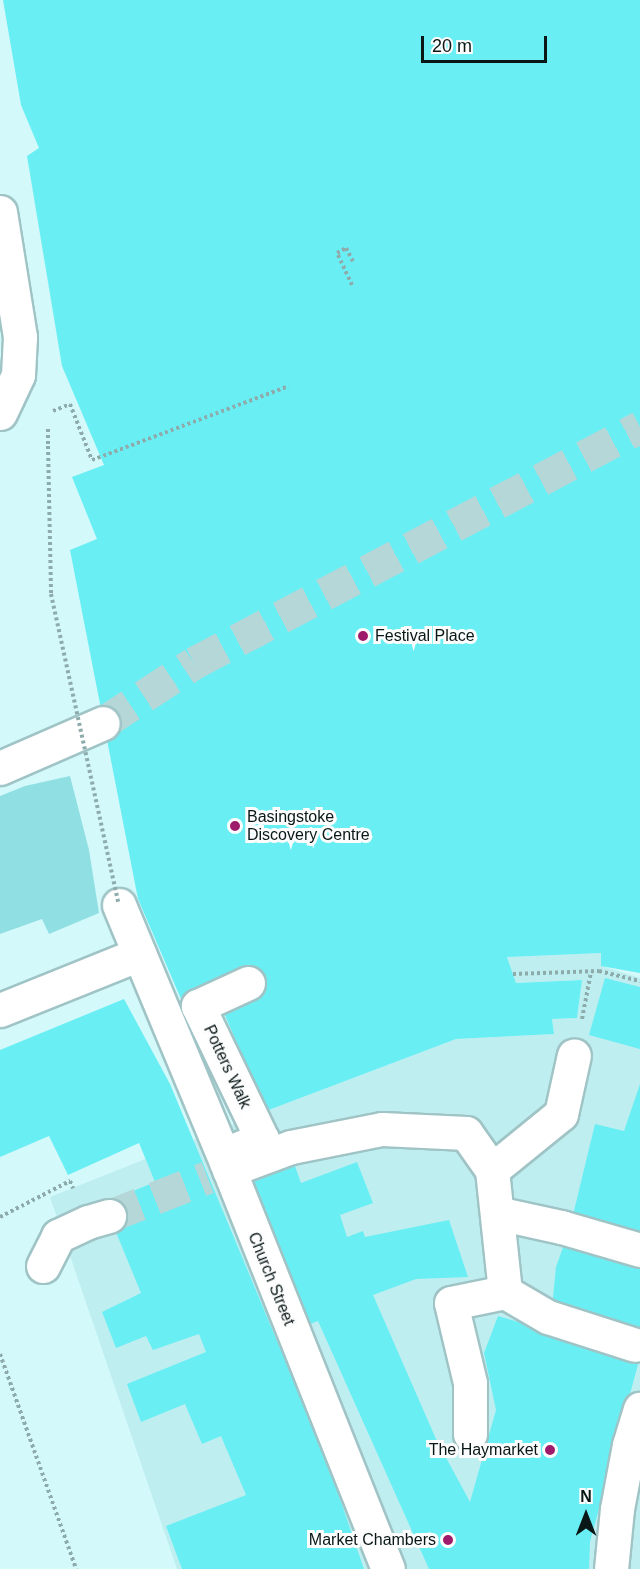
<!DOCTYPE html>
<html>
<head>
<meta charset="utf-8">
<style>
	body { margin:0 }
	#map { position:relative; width:640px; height:1569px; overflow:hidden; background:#d3f9fa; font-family:Helvetica,sans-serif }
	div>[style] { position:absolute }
	.built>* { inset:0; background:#beeef0 }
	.green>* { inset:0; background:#8fdfe3 }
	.building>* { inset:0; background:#69eef4 }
	.minor-tunnel>* { height:33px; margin-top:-16.5px; transform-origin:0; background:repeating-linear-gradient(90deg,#b5d7d8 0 33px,transparent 0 49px) }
	.path>* { height:4px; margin-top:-2px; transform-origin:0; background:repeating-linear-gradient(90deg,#8eabac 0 3px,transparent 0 6px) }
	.roads { filter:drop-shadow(2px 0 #a0c4c6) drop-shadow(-2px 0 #a0c4c6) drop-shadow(0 2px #a0c4c6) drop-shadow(0 -2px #a0c4c6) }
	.minor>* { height:33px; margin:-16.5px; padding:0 16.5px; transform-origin:16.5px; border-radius:16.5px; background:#fff }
	.path-bridge>* { height:4px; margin-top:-2px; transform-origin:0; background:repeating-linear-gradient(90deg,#8eabac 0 3px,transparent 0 6px) }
	.dots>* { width:16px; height:16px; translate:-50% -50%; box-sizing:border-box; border:3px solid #fdfdfd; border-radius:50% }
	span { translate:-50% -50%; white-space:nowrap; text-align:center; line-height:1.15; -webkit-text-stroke:6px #fdfdfd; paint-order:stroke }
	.poi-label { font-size:16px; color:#091717 }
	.left { translate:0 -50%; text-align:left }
	.right { translate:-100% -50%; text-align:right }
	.street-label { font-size:16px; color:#091717 }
	.north { position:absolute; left:556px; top:1485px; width:60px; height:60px; -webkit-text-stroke:4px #fdfdfd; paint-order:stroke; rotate:0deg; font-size:16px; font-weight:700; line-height:24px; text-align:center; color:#091717 }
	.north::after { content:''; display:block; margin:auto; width:21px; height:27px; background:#091717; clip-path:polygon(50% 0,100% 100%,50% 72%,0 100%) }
	.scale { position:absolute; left:421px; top:36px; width:126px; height:27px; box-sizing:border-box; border:3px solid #091717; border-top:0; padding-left:8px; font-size:18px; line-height:21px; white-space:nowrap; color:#091717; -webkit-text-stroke:4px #fdfdfd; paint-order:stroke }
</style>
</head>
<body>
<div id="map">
	<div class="built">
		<div style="clip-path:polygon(601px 953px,602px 966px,640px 978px,640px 1569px,177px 1569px,50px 1197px,266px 1111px,456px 1039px,554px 1034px,552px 1019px,577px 1018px,582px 980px,516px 983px,507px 957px)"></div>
	</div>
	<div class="green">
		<div style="clip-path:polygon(70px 776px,89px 850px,99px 913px,49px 934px,42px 919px,0 934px,0 796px,25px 786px)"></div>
	</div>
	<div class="building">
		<div style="clip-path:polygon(3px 0,640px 0,640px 973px,601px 966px,601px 953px,507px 957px,516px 983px,582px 980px,577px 1018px,552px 1019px,554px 1034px,456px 1039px,266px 1111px,224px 1013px,256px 999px,248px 983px,211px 983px,181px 999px,138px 899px,70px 550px,97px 539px,72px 477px,104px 465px,62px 366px,27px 156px,39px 148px,21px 105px)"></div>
		<div style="clip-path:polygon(605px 978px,640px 987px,640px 1049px,589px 1035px)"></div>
		<div style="clip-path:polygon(124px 999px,170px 1084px,327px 1461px,364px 1569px,182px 1569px,166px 1526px,246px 1495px,221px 1436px,202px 1444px,185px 1404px,141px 1422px,127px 1384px,206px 1352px,199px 1334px,153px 1350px,146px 1336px,116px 1348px,102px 1312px,141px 1293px,104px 1203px,155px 1182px,139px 1143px,68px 1175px,49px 1136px,0 1157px,0 1050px)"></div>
		<div style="clip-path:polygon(640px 1084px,640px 1238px,572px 1219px,595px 1124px,624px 1131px)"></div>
		<div style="clip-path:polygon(357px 1162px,373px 1203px,340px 1215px,347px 1237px,363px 1231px,365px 1237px,449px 1220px,468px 1277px,416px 1279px,373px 1295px,436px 1439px,470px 1502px,496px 1410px,484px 1353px,498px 1316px,640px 1357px,590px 1542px,589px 1569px,429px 1569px,318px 1321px,305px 1326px,252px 1182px,295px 1166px,301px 1183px)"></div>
		<div style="clip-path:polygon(567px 1236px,640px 1258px,640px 1331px,552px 1308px,556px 1267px)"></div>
	</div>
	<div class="minor-tunnel">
		<div style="left:103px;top:723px;width:109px;rotate:-33.4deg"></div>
		<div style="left:194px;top:663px;width:505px;rotate:-27.89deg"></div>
		<div style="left:109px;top:1216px;width:106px;rotate:-21.5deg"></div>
	</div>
	<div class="path">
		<div style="left:352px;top:285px;width:35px;rotate:-115deg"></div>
		<div style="left:337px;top:253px;width:10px;rotate:-29deg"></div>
		<div style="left:346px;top:248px;width:15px;rotate:62deg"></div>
		<div style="left:53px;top:411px;width:18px;rotate:-22deg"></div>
		<div style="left:70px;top:404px;width:60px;rotate:68.6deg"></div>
		<div style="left:92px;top:460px;width:210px;rotate:-20.6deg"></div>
		<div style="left:48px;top:429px;width:17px;rotate:90deg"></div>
		<div style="left:513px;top:974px;width:86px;rotate:-2deg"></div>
		<div style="left:599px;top:971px;width:42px;rotate:13.7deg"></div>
		<div style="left:582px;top:1019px;width:48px;rotate:-79.2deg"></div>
		<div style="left:0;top:1217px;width:79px;rotate:-27.2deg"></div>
		<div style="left:70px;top:1181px;width:8px;rotate:67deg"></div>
		<div style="left:0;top:1354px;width:228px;rotate:70.5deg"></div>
	</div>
	<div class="roads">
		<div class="minor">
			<div style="left:0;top:212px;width:127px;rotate:80.9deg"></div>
			<div style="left:20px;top:337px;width:38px;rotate:93deg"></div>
			<div style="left:18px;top:375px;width:42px;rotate:115.3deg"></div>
			<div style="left:0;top:768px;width:112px;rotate:-23.6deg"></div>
			<div style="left:119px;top:905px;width:278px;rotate:67.4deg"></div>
			<div style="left:226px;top:1162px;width:438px;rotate:68.3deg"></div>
			<div style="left:0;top:1010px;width:150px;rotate:-21.9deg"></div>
			<div style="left:224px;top:1154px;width:41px;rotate:-21.5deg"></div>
			<div style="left:262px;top:1139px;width:148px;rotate:-115.7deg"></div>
			<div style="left:198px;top:1006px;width:55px;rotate:-24.7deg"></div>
			<div style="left:229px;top:1170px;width:66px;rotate:-20.4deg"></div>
			<div style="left:291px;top:1147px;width:93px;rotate:-11.2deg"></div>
			<div style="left:382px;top:1129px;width:84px;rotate:2.7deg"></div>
			<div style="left:466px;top:1133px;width:45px;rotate:54.9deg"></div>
			<div style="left:492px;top:1170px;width:123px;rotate:83.9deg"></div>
			<div style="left:505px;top:1292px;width:55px;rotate:168.5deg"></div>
			<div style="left:451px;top:1303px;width:82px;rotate:76.6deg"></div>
			<div style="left:470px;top:1383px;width:51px;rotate:90deg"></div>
			<div style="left:492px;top:1170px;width:89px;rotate:-39.1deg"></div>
			<div style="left:561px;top:1114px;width:60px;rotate:-77.6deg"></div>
			<div style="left:497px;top:1213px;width:66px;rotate:12.3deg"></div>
			<div style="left:561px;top:1227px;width:82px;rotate:16.2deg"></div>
			<div style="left:43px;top:1266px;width:34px;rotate:-63deg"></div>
			<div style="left:58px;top:1236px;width:33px;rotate:-25deg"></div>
			<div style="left:88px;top:1222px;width:22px;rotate:-16deg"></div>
			<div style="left:505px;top:1292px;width:50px;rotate:30.2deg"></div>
			<div style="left:548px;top:1317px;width:91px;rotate:17.8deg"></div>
			<div style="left:611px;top:1569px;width:60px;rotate:-84.3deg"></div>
			<div style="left:617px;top:1509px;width:65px;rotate:-79.4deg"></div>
			<div style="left:629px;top:1445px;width:38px;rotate:-73deg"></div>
		</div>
	</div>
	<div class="path-bridge">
		<div style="left:48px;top:446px;width:148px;rotate:88.8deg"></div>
		<div style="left:51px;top:594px;width:318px;rotate:77.7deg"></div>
	</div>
	<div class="dots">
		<div style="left:363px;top:636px;background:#9e1a6b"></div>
		<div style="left:235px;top:826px;background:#9e1a6b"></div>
		<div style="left:550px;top:1450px;background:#9e1a6b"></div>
		<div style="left:448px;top:1540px;background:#9e1a6b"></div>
	</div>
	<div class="poi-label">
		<span class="left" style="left:375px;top:636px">Festival Place</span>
		<span class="left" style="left:247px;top:826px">Basingstoke<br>Discovery Centre</span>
		<span class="right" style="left:538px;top:1450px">The Haymarket</span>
		<span class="right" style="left:436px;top:1540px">Market Chambers</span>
	</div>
	<div class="street-label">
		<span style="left:227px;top:1067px;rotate:65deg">Potters Walk</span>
		<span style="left:271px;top:1279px;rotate:68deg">Church Street</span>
	</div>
	<div class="north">N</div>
	<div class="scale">20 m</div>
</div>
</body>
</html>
